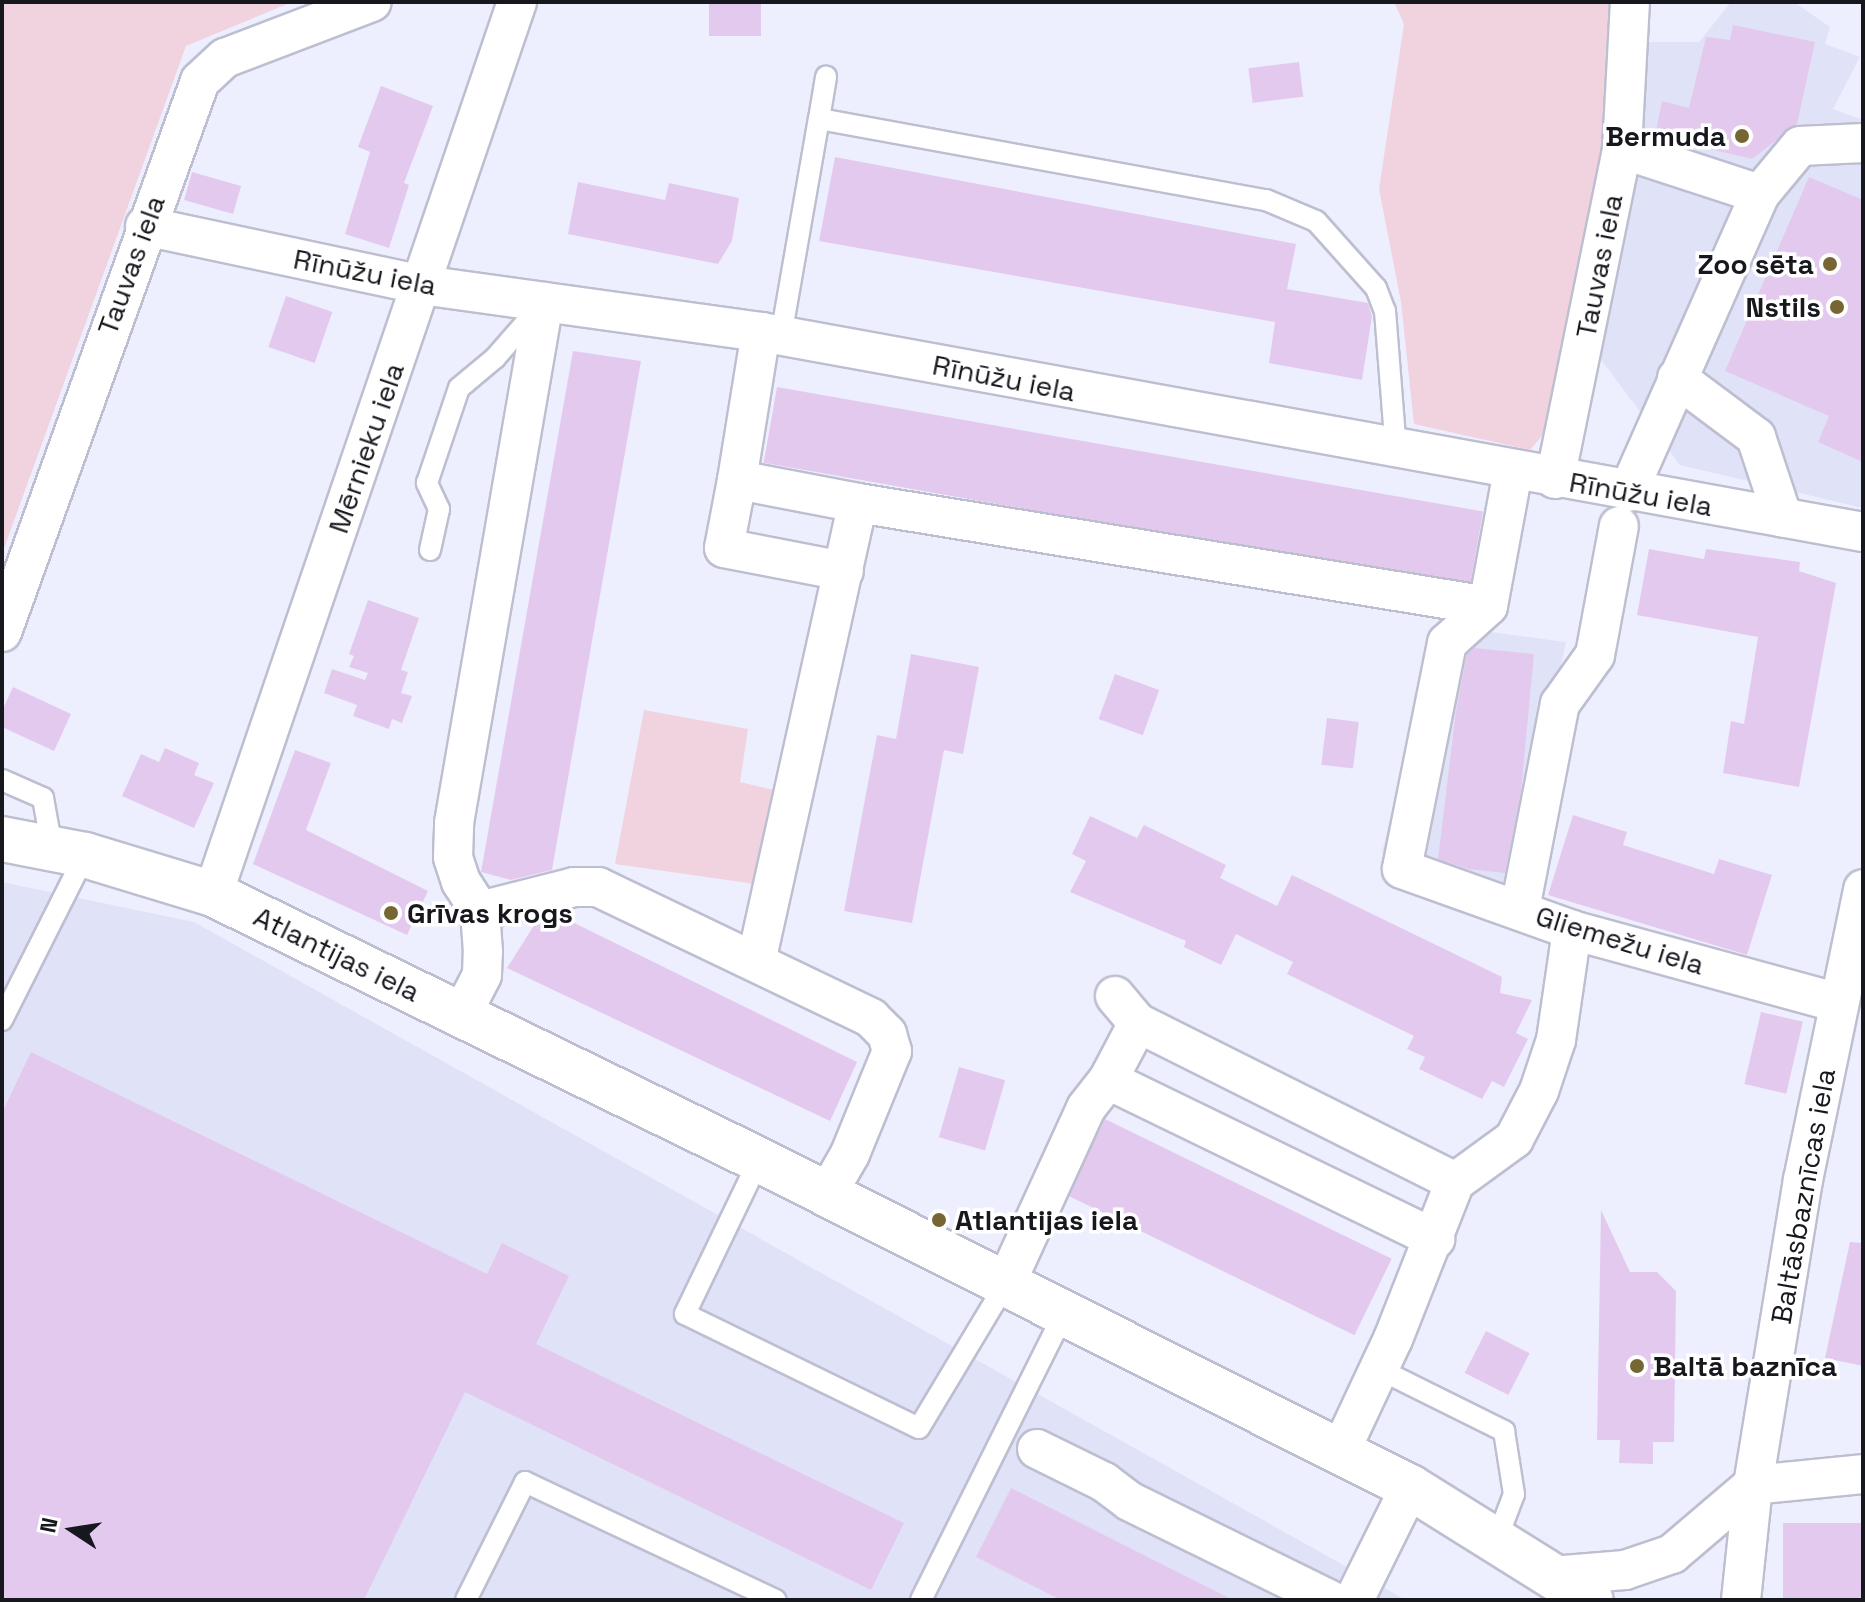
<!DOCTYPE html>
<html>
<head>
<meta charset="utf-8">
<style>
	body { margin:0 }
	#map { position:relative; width:1865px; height:1602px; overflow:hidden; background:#eeeffe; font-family:"Space Grotesk",sans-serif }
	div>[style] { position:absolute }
	.built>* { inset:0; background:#e0e2f7 }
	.green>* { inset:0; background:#f0d3df }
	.building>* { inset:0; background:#e4c9ef; transform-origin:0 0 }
	.roads { filter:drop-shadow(2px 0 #bdbfd1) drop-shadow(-2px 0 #bdbfd1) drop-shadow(0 2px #bdbfd1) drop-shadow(0 -2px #bdbfd1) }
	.service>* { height:20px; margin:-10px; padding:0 10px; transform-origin:10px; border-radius:10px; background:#fff }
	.minor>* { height:38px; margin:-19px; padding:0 19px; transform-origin:19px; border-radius:19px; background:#fff }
	.secondary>* { height:44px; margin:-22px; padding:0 22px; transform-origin:22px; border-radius:22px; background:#fff }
	.dots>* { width:22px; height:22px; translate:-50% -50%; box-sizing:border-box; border:4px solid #fff; border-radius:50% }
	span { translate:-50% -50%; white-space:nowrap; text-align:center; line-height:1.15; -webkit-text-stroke:7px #fff; paint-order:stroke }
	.poi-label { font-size:28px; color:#17171e; font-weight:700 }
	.right { translate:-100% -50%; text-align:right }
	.left { translate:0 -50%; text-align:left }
	.street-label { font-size:28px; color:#17171e }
	.frame { position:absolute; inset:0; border:4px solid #17171e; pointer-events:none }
	.north { position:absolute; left:32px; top:1490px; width:80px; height:80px; -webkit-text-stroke:6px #fff; paint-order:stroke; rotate:282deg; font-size:22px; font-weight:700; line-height:32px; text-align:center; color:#17171e }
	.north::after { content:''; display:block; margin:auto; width:28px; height:36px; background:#17171e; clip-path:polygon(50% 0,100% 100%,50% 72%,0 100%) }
</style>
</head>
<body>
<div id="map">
	<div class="built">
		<div style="clip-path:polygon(1731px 2px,1794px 2px,1830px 27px,1825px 44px,1860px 57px,1833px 109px,1863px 120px,1863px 508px,1680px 465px,1599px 357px,1646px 42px,1699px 42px)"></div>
		<div style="clip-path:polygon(1439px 625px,1566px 642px,1510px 898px,1382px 852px)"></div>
		<div style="clip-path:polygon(2px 882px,194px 922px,1406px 1600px,2px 1600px)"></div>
	</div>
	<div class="green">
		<div style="clip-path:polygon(2px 2px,292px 2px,186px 46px,2px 554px)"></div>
		<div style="clip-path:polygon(1394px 2px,1609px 2px,1613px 101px,1561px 413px,1530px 450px,1414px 424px,1401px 302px,1379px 189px,1404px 24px)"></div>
		<div style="clip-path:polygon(644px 710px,748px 729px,740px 782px,774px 790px,755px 884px,615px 864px)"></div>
	</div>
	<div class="building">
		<div style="left:709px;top:2px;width:52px;height:34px"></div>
		<div style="clip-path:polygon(1733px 25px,1815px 42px,1797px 124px,1752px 159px,1655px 136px,1662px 101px,1689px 108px,1706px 37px,1730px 40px)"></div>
		<div style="left:1299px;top:62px;width:35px;height:51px;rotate:83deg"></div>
		<div style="clip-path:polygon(381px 86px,433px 106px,404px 183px,409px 185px,389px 248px,345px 234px,370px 152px,358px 147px)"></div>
		<div style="clip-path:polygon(835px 157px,1296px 244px,1287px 289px,1368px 303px,1372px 316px,1362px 380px,1269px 363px,1275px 322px,819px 241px)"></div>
		<div style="left:192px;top:172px;width:51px;height:29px;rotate:16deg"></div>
		<div style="clip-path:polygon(1809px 177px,1863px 200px,1863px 462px,1818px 442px,1829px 416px,1725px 371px)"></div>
		<div style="clip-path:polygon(578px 182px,665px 200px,669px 183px,739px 198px,732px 241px,718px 264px,568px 234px)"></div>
		<div style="left:286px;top:296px;width:49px;height:54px;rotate:19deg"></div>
		<div style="clip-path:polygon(573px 351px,641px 361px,552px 870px,511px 880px,481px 872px)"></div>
		<div style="left:777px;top:387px;width:717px;height:77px;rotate:10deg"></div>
		<div style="clip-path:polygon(1649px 549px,1704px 559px,1706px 549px,1800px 562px,1799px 571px,1836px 583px,1799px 787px,1723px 773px,1731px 721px,1744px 724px,1758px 637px,1637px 615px)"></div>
		<div style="clip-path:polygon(368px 600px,419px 618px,401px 670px,408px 672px,401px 693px,412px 696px,402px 723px,392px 719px,389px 729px,353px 716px,357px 705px,324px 693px,332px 669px,365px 680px,368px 673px,349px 667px,354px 656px,349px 654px)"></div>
		<div style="clip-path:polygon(1474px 648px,1534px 654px,1521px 791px,1505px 873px,1468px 869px,1438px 859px,1456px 711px,1467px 654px)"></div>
		<div style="clip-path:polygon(911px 654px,979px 667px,963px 754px,944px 750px,912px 923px,844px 911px,877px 735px,896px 739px)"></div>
		<div style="left:1115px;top:674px;width:47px;height:48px;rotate:20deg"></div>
		<div style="clip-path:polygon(13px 687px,71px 714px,54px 751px,2px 727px,2px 711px)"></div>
		<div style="left:1327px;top:718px;width:32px;height:47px;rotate:7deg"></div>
		<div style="clip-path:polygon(165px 748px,199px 763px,194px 775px,214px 783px,194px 828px,122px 796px,141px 754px,159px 762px)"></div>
		<div style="clip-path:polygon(295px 750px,331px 763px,306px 830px,428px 891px,407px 935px,253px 864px)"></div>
		<div style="clip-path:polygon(1573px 815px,1627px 832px,1623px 845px,1714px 874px,1719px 859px,1772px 875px,1747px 955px,1548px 895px)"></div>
		<div style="clip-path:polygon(1090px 816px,1137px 838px,1144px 825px,1226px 865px,1220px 878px,1277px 906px,1292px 875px,1502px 977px,1500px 993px,1532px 1000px,1516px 1033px,1528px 1039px,1504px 1087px,1492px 1081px,1482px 1099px,1419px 1069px,1425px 1057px,1407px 1049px,1414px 1036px,1287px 974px,1293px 962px,1236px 934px,1221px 965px,1184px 947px,1186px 941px,1070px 892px,1086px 861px,1072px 854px)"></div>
		<div style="clip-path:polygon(556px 914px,857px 1062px,830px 1121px,507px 968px,538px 919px)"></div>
		<div style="left:1761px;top:1012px;width:43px;height:74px;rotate:13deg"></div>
		<div style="clip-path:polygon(31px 1052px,487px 1274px,502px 1243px,569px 1276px,536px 1344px,904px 1523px,871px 1590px,465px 1392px,364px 1600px,2px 1600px,2px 1113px)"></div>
		<div style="left:959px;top:1067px;width:48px;height:73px;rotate:16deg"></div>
		<div style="left:1105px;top:1119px;width:319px;height:85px;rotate:26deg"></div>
		<div style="clip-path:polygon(1601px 1210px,1630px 1272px,1657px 1272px,1676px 1291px,1674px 1442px,1653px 1442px,1653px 1464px,1619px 1463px,1620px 1440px,1597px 1440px)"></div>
		<div style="clip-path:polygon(1850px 1242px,1863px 1243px,1863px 1366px,1825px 1358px)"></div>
		<div style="left:1486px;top:1331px;width:49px;height:47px;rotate:27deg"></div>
		<div style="clip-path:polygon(1011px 1488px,1233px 1600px,1061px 1600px,976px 1557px)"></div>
		<div style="left:1863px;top:1523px;width:77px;height:80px;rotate:90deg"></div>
	</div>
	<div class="roads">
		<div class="service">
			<div style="left:819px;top:119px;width:43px;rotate:-80.5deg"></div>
			<div style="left:781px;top:336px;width:220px;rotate:-80.1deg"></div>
			<div style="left:819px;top:119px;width:454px;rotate:10.3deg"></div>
			<div style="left:1266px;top:200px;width:54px;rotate:22.8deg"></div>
			<div style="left:1316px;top:221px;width:90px;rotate:48.2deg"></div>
			<div style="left:1376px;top:288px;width:25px;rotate:69deg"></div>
			<div style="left:1385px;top:311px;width:140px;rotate:85.5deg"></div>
			<div style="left:430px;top:550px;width:42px;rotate:-77.6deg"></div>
			<div style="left:439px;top:509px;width:29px;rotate:-115deg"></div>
			<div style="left:427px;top:483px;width:100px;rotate:-71.4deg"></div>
			<div style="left:459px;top:388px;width:47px;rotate:-39.8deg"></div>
			<div style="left:495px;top:358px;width:62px;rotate:-48.9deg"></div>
			<div style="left:2px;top:780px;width:45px;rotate:23.7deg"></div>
			<div style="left:43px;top:798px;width:51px;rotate:79.8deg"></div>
			<div style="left:2px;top:1020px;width:185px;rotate:-63.3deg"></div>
			<div style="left:759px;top:1160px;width:171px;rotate:115.7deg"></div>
			<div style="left:685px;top:1314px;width:260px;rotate:26deg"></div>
			<div style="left:919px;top:1428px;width:169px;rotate:-59deg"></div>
			<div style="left:1379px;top:1369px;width:140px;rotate:26.4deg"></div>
			<div style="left:1504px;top:1431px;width:64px;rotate:81deg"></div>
			<div style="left:1514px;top:1494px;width:48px;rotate:110.7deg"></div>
			<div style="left:466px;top:1600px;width:132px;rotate:-63.4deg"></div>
			<div style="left:525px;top:1482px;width:277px;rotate:25.2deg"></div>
			<div style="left:921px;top:1600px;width:321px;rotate:-63.5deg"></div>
		</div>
		<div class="minor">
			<div style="left:1622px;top:149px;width:145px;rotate:18.1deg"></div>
			<div style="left:145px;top:226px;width:283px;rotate:12deg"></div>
			<div style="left:422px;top:285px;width:342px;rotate:7.9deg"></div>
			<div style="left:761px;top:332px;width:1120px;rotate:10.29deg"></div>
			<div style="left:1677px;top:378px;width:99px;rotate:36.8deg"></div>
			<div style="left:1756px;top:437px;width:85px;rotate:71.6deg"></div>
			<div style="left:1513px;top:471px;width:137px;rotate:100.5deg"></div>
			<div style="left:1488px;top:606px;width:55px;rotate:137.9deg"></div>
			<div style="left:1447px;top:643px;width:230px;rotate:101.3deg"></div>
			<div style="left:1402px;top:869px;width:181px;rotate:19.7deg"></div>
			<div style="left:1572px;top:930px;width:277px;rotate:15.3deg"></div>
			<div style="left:1555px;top:479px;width:337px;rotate:-78.5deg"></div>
			<div style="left:1622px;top:149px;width:147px;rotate:-86.9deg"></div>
			<div style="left:737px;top:480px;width:69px;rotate:100.8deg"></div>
			<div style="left:724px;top:548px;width:122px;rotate:10.9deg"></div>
			<div style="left:1628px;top:492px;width:326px;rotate:-66.1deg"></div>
			<div style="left:1760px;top:194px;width:62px;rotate:-50.2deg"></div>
			<div style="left:1800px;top:146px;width:63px;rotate:-2.7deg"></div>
			<div style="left:858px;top:503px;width:638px;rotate:9.29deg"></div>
			<div style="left:2px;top:632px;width:585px;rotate:-70.23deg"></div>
			<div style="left:200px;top:81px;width:34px;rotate:-43deg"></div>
			<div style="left:225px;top:58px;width:157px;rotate:-20.9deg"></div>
			<div style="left:213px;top:894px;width:942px;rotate:-71.18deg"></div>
			<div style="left:1520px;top:909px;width:209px;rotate:-79deg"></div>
			<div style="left:1560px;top:704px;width:60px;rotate:-54.5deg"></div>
			<div style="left:1595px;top:655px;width:131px;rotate:-79.5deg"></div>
			<div style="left:480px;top:911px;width:97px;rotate:-14.3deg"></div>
			<div style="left:574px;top:887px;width:24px"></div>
			<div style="left:598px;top:887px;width:303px;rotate:25.6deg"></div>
			<div style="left:871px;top:1018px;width:23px;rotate:45deg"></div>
			<div style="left:887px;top:1034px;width:18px;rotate:74deg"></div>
			<div style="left:892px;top:1051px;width:111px;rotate:112.2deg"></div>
			<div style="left:850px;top:1154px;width:46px;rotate:119.9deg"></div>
			<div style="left:756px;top:962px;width:470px;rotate:-77.5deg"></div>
			<div style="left:858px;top:503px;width:123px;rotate:-169.2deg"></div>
			<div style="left:737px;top:480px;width:150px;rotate:-80.8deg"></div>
			<div style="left:1115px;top:996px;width:35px;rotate:50deg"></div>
			<div style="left:1138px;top:1023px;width:355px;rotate:26.6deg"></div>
			<div style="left:462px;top:1014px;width:44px;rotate:-62.9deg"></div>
			<div style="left:482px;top:975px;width:23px;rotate:-88deg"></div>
			<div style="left:483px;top:952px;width:41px;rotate:-94.2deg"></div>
			<div style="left:480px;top:911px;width:35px;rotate:-123deg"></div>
			<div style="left:461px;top:882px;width:26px;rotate:-108deg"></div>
			<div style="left:453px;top:857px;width:34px;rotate:-88deg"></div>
			<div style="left:454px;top:823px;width:529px;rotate:-80.2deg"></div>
			<div style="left:1108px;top:1080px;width:364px;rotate:25.9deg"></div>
			<div style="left:1006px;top:1283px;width:192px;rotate:-65.4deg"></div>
			<div style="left:1086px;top:1108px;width:36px;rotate:-52deg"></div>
			<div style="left:1108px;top:1080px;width:64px;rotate:-62.2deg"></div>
			<div style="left:1037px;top:1449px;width:75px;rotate:26.2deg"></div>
			<div style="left:1104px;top:1482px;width:31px;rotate:37deg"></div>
			<div style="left:1129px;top:1501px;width:224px;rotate:26.2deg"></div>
			<div style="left:1340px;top:1452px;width:125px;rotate:-64.9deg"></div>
			<div style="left:1393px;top:1339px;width:169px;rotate:-68.5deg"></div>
			<div style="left:1455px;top:1182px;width:73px;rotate:-36.1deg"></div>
			<div style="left:1514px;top:1139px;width:54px;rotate:-62.5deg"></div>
			<div style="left:1539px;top:1091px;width:54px;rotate:-71.6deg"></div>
			<div style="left:1556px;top:1040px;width:111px;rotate:-81.7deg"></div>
			<div style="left:1753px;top:1485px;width:111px;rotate:-5.7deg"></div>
			<div style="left:1552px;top:1576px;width:73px;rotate:-4.7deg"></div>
			<div style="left:1625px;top:1570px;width:50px;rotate:-18.8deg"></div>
			<div style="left:1672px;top:1554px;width:106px;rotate:-40.4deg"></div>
			<div style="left:1354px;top:1600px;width:126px;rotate:-63.6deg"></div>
			<div style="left:1741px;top:1600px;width:116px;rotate:-84deg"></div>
			<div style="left:1753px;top:1485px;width:309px;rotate:-80.7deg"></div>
			<div style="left:1803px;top:1180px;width:297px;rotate:-78.3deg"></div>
		</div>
		<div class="secondary">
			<div style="left:2px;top:839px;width:85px;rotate:10.9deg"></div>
			<div style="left:85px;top:855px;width:134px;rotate:16.9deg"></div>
			<div style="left:213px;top:894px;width:607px;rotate:25.97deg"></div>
			<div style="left:759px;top:1160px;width:729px;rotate:26.67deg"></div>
			<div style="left:1410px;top:1487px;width:213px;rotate:32deg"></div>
		</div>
	</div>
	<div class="dots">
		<div style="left:1742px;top:136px;background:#766633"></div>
		<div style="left:1830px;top:264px;background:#766633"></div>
		<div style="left:1837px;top:307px;background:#766633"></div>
		<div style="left:391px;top:913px;background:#766633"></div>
		<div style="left:939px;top:1220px;background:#766633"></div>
		<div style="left:1637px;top:1366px;background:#766633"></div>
	</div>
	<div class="poi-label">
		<span class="right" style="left:1726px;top:136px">Bermuda</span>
		<span class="right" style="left:1814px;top:264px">Zoo sēta</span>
		<span class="right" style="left:1821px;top:307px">Nstils</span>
		<span class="left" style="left:407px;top:913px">Grīvas krogs</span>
		<span class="left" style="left:955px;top:1220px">Atlantijas iela</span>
		<span class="left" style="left:1653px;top:1366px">Baltā baznīca</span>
	</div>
	<div class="street-label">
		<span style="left:131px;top:265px;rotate:-70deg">Tauvas iela</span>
		<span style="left:1599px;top:266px;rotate:-79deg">Tauvas iela</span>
		<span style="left:365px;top:272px;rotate:11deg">Rīnūžu iela</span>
		<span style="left:1004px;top:378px;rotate:11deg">Rīnūžu iela</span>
		<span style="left:366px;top:448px;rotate:-71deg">Mērnieku iela</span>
		<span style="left:1641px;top:494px;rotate:10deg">Rīnūžu iela</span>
		<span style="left:1620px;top:940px;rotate:17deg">Gliemežu iela</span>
		<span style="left:337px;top:954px;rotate:26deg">Atlantijas iela</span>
		<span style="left:1803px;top:1196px;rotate:-80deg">Baltāsbaznīcas iela</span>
	</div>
	<div class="frame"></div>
	<div class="north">N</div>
</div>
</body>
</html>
